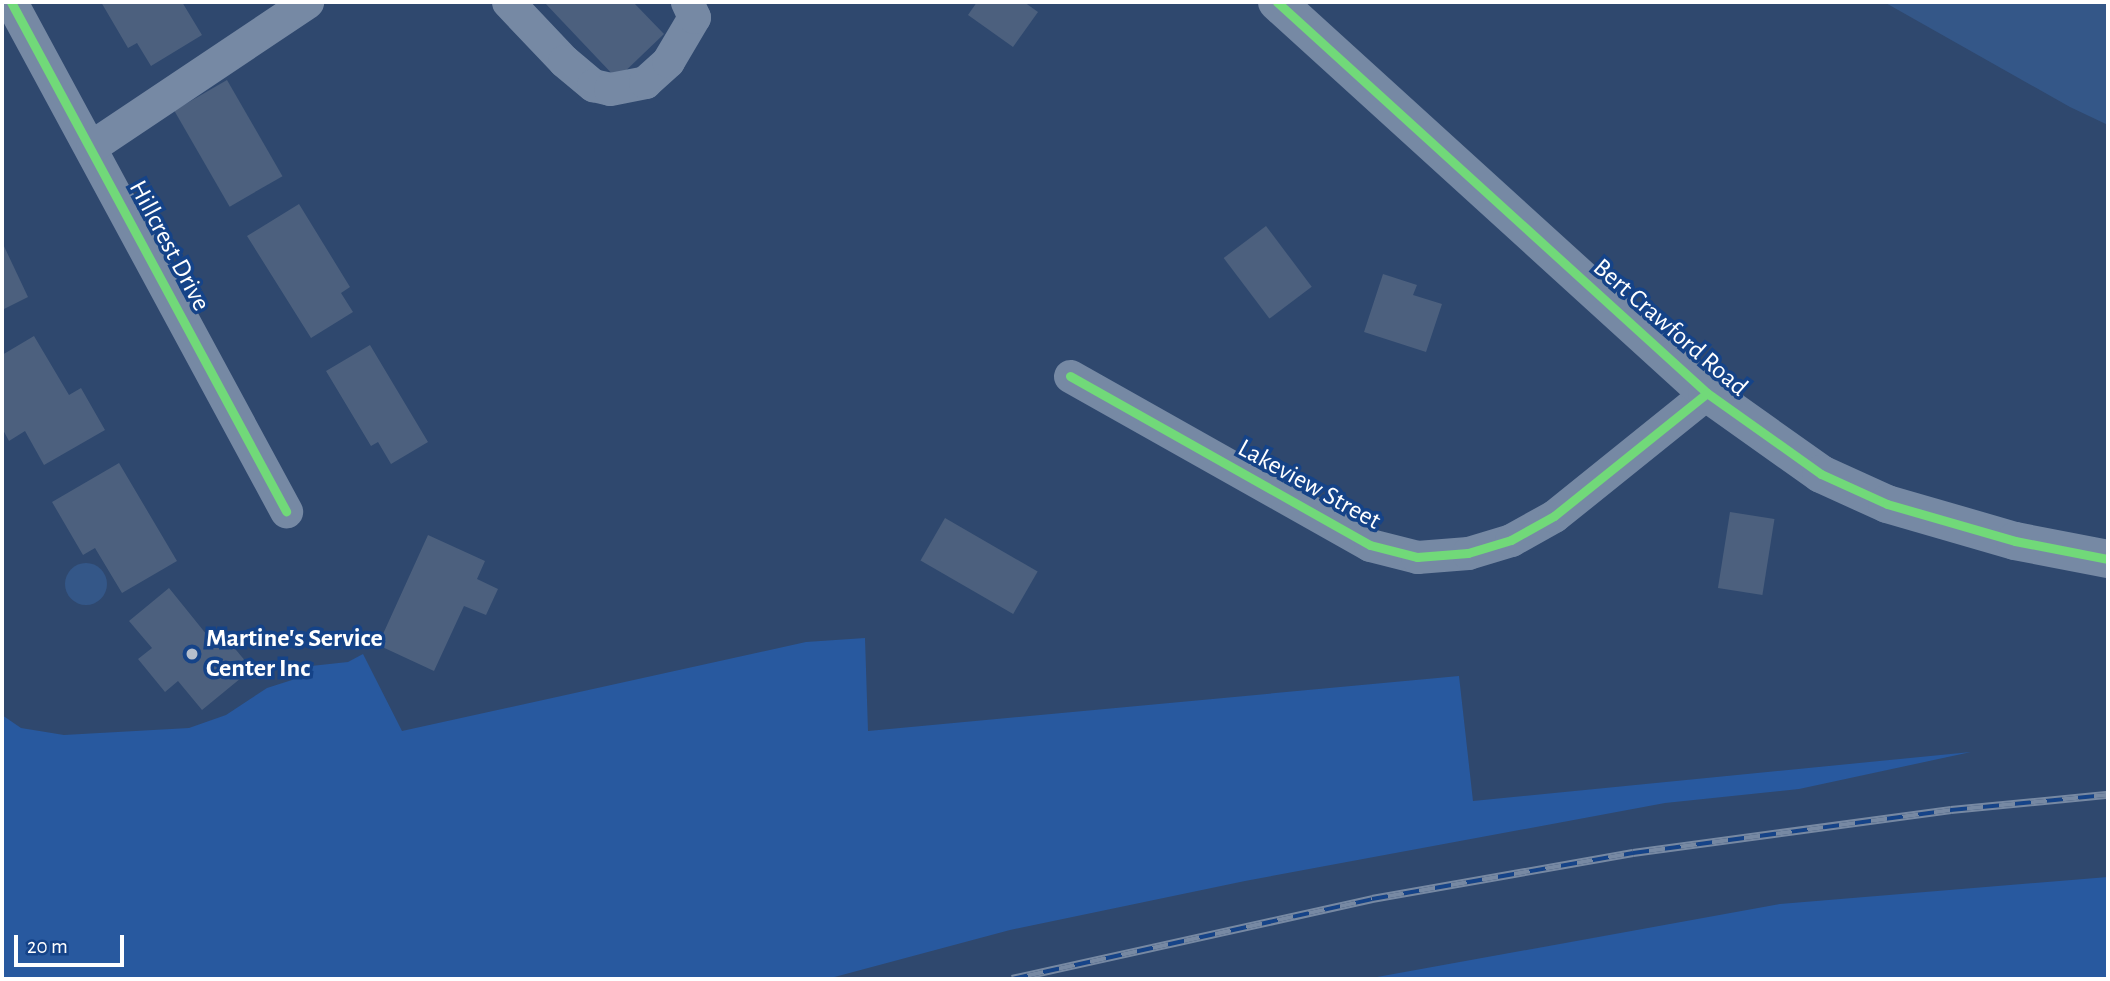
<!DOCTYPE html>
<html>
<head>
<meta charset="utf-8">
<style>
	body { margin:0 }
	#map { position:relative; width:2110px; height:981px; overflow:hidden; background:#2f486e; font-family:"Alegreya Sans",sans-serif }
	div>[style] { position:absolute }
	.green>* { inset:0; background:#28599f }
	.water>* { inset:0; background:#345788 }
	.round { border-radius:50% }
	.building>* { inset:0; background:#4c607e; transform-origin:0 0 }
	.minor>* { height:33px; margin:-16.5px; padding:0 16.5px; transform-origin:16.5px; border-radius:16.5px; background:#7689a4 }
	.tertiary>* { height:38px; margin:-19px; padding:0 19px; transform-origin:19px; border-radius:19px; background:#7689a4 }
	.rail>* { height:8px; margin-top:-4px; transform-origin:0; background:repeating-linear-gradient(90deg,#154388 0 16px,#7789a3 0 32px); box-sizing:border-box; border-block:2px solid #7789a3 }
	.cycleway>* { height:9px; margin:-4.5px; padding:0 4.5px; transform-origin:4.5px; border-radius:4.5px; background:#71d979 }
	.dots>* { width:19px; height:19px; translate:-50% -50%; box-sizing:border-box; border:4px solid #154388; border-radius:50% }
	span { translate:-50% -50%; white-space:nowrap; text-align:center; line-height:1.15; -webkit-text-stroke:7px #154388; paint-order:stroke }
	.street-label { font-size:26px; color:#fff }
	.poi-label { font-size:26px; color:#fff; font-weight:700 }
	.left { translate:0 -50%; text-align:left }
	.frame { position:absolute; inset:0; border:4px solid #fff; pointer-events:none }
	.scale { position:absolute; left:14px; top:935px; width:110px; height:32px; box-sizing:border-box; border:4px solid #fff; border-top:0; padding-left:9px; font-size:21px; line-height:24px; white-space:nowrap; color:#fff; -webkit-text-stroke:5px #154388; paint-order:stroke }
</style>
</head>
<body>
<div id="map">
	<div class="green">
		<div style="clip-path:polygon(865px 638px,868px 731px,1459px 676px,1473px 801px,1971px 752px,1799px 789px,1665px 803px,1245px 881px,1010px 930px,827px 979px,2px 979px,2px 715px,21px 728px,64px 735px,189px 728px,226px 715px,267px 688px,292px 680px,311px 666px,348px 662px,363px 654px,402px 731px,806px 642px)"></div>
		<div style="clip-path:polygon(2108px 877px,2108px 979px,1366px 979px,1780px 904px)"></div>
	</div>
	<div class="water">
		<div style="clip-path:polygon(1884px 2px,2108px 2px,2108px 125px,2070px 107px)"></div>
		<div class="round" style="left:65px;top:563px;width:42px;height:42px"></div>
	</div>
	<div class="building">
		<div style="clip-path:polygon(101px 2px,182px 2px,202px 35px,151px 66px,137px 43px,128px 48px)"></div>
		<div style="clip-path:polygon(544px 2px,633px 2px,664px 34px,617px 79px)"></div>
		<div style="clip-path:polygon(977px 2px,1024px 2px,1038px 12px,1013px 47px,968px 15px)"></div>
		<div style="left:227px;top:80px;width:111px;height:61px;rotate:60deg"></div>
		<div style="clip-path:polygon(299px 204px,350px 287px,341px 293px,353px 312px,311px 338px,247px 236px)"></div>
		<div style="left:1266px;top:226px;width:76px;height:53px;rotate:53deg"></div>
		<div style="clip-path:polygon(2px 242px,28px 297px,2px 310px)"></div>
		<div style="clip-path:polygon(1383px 274px,1417px 285px,1413px 295px,1442px 304px,1426px 352px,1364px 332px)"></div>
		<div style="clip-path:polygon(34px 336px,69px 395px,81px 388px,105px 430px,44px 465px,25px 431px,9px 441px,2px 428px,2px 355px)"></div>
		<div style="clip-path:polygon(370px 345px,428px 442px,391px 464px,378px 442px,371px 446px,326px 371px)"></div>
		<div style="clip-path:polygon(119px 463px,177px 561px,122px 593px,95px 548px,83px 555px,52px 502px)"></div>
		<div style="left:1730px;top:512px;width:45px;height:77px;rotate:9deg"></div>
		<div style="left:945px;top:518px;width:107px;height:49px;rotate:30deg"></div>
		<div style="clip-path:polygon(428px 535px,485px 561px,477px 579px,498px 589px,486px 615px,464px 606px,434px 671px,378px 645px)"></div>
		<div style="clip-path:polygon(169px 588px,211px 640px,221px 632px,252px 669px,202px 710px,178px 681px,165px 692px,138px 659px,152px 648px,129px 621px)"></div>
	</div>
	<div class="minor">
		<div style="left:11px;top:2px;width:579px;rotate:61.62deg"></div>
		<div style="left:508px;top:2px;width:81px;rotate:46.5deg"></div>
		<div style="left:564px;top:61px;width:38px;rotate:40deg"></div>
		<div style="left:593px;top:85px;width:17px;rotate:13deg"></div>
		<div style="left:610px;top:89px;width:36px;rotate:-11deg"></div>
		<div style="left:645px;top:82px;width:31px;rotate:-42deg"></div>
		<div style="left:668px;top:61px;width:51px;rotate:-59.4deg"></div>
		<div style="left:694px;top:17px;width:17px;rotate:-115deg"></div>
		<div style="left:92px;top:146px;width:259px;rotate:-33.8deg"></div>
		<div style="left:1070px;top:376px;width:344px;rotate:29.4deg"></div>
		<div style="left:1370px;top:545px;width:49px;rotate:14.3deg"></div>
		<div style="left:1417px;top:557px;width:51px;rotate:-4.5deg"></div>
		<div style="left:1468px;top:553px;width:45px;rotate:-16.8deg"></div>
		<div style="left:1511px;top:540px;width:49px;rotate:-29.2deg"></div>
		<div style="left:1554px;top:516px;width:196px;rotate:-38.8deg"></div>
	</div>
	<div class="tertiary">
		<div style="left:1277px;top:2px;width:581px;rotate:42.28deg"></div>
		<div style="left:1707px;top:393px;width:140px;rotate:35.4deg"></div>
		<div style="left:1821px;top:474px;width:72px;rotate:24.4deg"></div>
		<div style="left:1887px;top:504px;width:133px;rotate:16.1deg"></div>
		<div style="left:2015px;top:541px;width:95px;rotate:11deg"></div>
	</div>
	<div class="rail">
		<div style="left:1012px;top:979px;width:369px;rotate:-12.5deg"></div>
		<div style="left:1372px;top:899px;width:265px;rotate:-10deg"></div>
		<div style="left:1633px;top:853px;width:321px;rotate:-7.7deg"></div>
		<div style="left:1951px;top:810px;width:158px;rotate:-5.5deg"></div>
	</div>
	<div class="cycleway">
		<div style="left:11px;top:2px;width:579px;rotate:61.62deg"></div>
		<div style="left:1277px;top:2px;width:581px;rotate:42.28deg"></div>
		<div style="left:1707px;top:393px;width:140px;rotate:35.4deg"></div>
		<div style="left:1821px;top:474px;width:72px;rotate:24.4deg"></div>
		<div style="left:1887px;top:504px;width:133px;rotate:16.1deg"></div>
		<div style="left:2015px;top:541px;width:95px;rotate:11deg"></div>
		<div style="left:1070px;top:376px;width:344px;rotate:29.4deg"></div>
		<div style="left:1370px;top:545px;width:49px;rotate:14.3deg"></div>
		<div style="left:1417px;top:557px;width:51px;rotate:-4.5deg"></div>
		<div style="left:1468px;top:553px;width:45px;rotate:-16.8deg"></div>
		<div style="left:1511px;top:540px;width:49px;rotate:-29.2deg"></div>
		<div style="left:1554px;top:516px;width:196px;rotate:-38.8deg"></div>
	</div>
	<div class="dots">
		<div style="left:192px;top:654px;background:#b6bfcc"></div>
	</div>
	<div class="street-label">
		<span style="left:169px;top:246px;rotate:62deg">Hillcrest Drive</span>
		<span style="left:1670px;top:328px;rotate:41deg">Bert Crawford Road</span>
		<span style="left:1309px;top:485px;rotate:29deg">Lakeview Street</span>
	</div>
	<div class="poi-label">
		<span class="left" style="left:206px;top:654px">Martine's Service<br>Center Inc</span>
	</div>
	<div class="frame"></div>
	<div class="scale">20 m</div>
</div>
</body>
</html>
